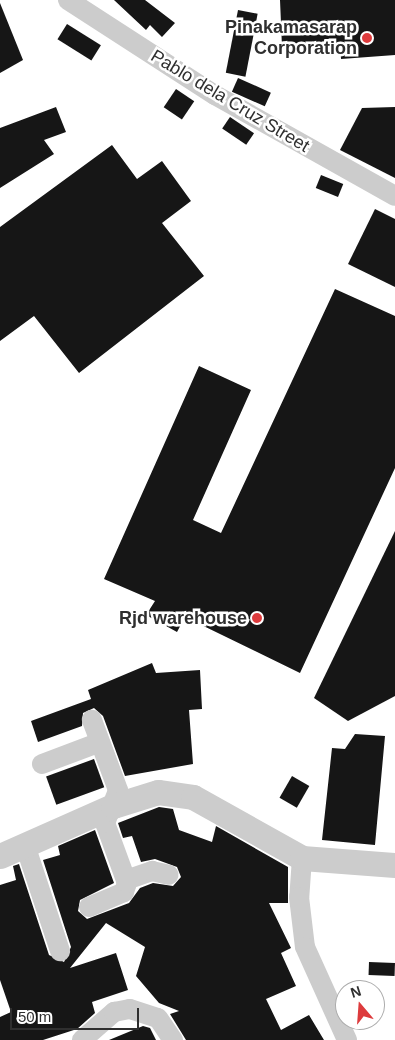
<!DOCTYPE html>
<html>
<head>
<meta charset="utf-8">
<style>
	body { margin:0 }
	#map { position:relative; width:395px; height:1040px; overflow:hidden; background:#fff; font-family:Helvetica,sans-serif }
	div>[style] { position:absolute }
	.building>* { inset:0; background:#161616; transform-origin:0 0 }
	.minor>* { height:20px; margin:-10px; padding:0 10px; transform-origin:10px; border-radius:10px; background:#ccc }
	.tertiary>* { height:25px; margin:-12.5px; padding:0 12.5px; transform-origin:12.5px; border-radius:12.5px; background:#ccc }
	.dots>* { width:14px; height:14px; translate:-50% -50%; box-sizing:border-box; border:2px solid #fff; border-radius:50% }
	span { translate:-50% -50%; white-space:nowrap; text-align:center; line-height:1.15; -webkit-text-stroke:5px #fff; paint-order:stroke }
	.poi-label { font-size:18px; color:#2f2f2f; font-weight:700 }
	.right { translate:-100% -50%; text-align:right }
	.street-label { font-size:18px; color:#2f2f2f }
	.north { position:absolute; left:335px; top:980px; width:50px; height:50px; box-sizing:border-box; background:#fff; border:1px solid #acacac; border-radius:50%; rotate:342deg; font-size:14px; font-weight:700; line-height:20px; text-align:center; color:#2f2f2f }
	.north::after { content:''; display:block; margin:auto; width:18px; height:22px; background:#dd3b3d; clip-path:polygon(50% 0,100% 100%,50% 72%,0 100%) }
	.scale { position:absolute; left:10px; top:1008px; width:129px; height:22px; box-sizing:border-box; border:2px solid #2f2f2f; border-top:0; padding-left:6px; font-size:15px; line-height:18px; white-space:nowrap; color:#2f2f2f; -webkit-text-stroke:4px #fff; paint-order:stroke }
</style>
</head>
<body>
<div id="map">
	<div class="building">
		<div style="clip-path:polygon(114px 0,145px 0,175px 23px,162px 37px,150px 25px,146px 30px)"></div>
		<div style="clip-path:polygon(280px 0,395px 0,395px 55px,341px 59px,340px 44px,282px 47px)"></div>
		<div style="clip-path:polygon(0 3px,23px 60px,0 73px)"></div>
		<div style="left:238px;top:10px;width:20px;height:64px;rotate:11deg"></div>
		<div style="left:67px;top:24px;width:40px;height:18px;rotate:32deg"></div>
		<div style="left:238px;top:78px;width:36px;height:15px;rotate:24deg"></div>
		<div style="left:176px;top:89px;width:22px;height:22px;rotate:34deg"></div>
		<div style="clip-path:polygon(56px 107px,66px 132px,44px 140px,54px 154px,0 188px,0 128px)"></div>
		<div style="clip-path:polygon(395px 107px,395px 178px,340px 150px,362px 108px)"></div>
		<div style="left:230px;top:117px;width:29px;height:14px;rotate:34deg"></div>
		<div style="clip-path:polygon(112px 145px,137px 179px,162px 161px,191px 201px,162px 223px,204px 276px,79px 373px,34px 316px,0 341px,0 227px)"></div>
		<div style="left:321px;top:175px;width:24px;height:14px;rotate:22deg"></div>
		<div style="clip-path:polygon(375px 209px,395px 219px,395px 287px,348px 264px)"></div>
		<div style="clip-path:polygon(335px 289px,395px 316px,395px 468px,300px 673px,185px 617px,177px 632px,146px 615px,155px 601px,104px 579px,199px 366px,251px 390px,193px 520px,221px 533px)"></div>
		<div style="clip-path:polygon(395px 531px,395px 696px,348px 721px,314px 698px)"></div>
		<div style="clip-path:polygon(152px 663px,156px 673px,200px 670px,202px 709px,189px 710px,193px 764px,125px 776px,103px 716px,94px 708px,83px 713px,82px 726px,38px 742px,31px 721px,91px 699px,88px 690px)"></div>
		<div style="clip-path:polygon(355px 734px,385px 736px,375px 845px,322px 840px,332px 748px,345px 749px)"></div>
		<div style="left:94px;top:759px;width:30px;height:51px;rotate:70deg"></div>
		<div style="left:292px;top:776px;width:20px;height:25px;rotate:30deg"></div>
		<div style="clip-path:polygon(159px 807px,173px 809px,179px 830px,212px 842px,216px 826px,288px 867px,288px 903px,269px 903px,291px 948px,281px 953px,296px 986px,266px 999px,281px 1030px,309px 1015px,324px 1040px,186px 1040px,170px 1014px,179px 1011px,159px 1003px,136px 976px,145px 947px,106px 923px,70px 968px,116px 953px,128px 990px,92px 1002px,95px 1013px,77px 1029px,43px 1040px,0 1040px,0 1017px,11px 1012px,0 980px,0 885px,16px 880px,13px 866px,19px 864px,49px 955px,64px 962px,71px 947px,43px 860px,60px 855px,58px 846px,95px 830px,114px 883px,80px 900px,78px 911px,87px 919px,129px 903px,140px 888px,153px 883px,173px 886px,181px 877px,177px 867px,155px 859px,141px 862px,132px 836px,123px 838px,118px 823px)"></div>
		<div style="left:369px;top:962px;width:26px;height:13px;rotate:2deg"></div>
		<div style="clip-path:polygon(143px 1026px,150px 1028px,156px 1040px,109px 1040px)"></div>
	</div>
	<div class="minor">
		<div style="left:68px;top:0;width:175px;rotate:32.9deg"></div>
		<div style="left:215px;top:95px;width:206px;rotate:29.3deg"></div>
		<div style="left:42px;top:764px;width:60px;rotate:-20.6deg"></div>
		<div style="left:25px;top:845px;width:112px;rotate:71.7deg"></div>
		<div style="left:302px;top:858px;width:39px;rotate:94deg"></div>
		<div style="left:299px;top:897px;width:50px;rotate:83.2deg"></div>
		<div style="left:305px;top:947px;width:102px;rotate:65.7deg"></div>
		<div style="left:126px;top:880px;width:28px;rotate:-19deg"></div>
		<div style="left:152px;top:871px;width:17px;rotate:13deg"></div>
		<div style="left:89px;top:907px;width:38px;rotate:-23deg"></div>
		<div style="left:124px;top:892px;width:9px;rotate:-72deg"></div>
		<div style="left:127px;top:883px;width:64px;rotate:-110.1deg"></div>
		<div style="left:105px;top:823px;width:35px;rotate:-68deg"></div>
		<div style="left:118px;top:790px;width:75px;rotate:-110.4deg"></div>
		<div style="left:82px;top:1040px;width:43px;rotate:-41.2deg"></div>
		<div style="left:114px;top:1012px;width:16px;rotate:-11deg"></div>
		<div style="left:130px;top:1009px;width:29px;rotate:18deg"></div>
		<div style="left:158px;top:1018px;width:27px;rotate:56deg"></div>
	</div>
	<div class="tertiary">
		<div style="left:0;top:856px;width:124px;rotate:-23.9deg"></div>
		<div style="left:113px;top:806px;width:47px;rotate:-17.3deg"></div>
		<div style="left:158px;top:792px;width:35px;rotate:8deg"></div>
		<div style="left:193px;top:797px;width:125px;rotate:29.2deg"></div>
		<div style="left:302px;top:858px;width:93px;rotate:4.3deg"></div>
	</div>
	<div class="dots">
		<div style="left:367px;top:38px;background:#dd3b3d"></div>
		<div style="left:257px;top:618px;background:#dd3b3d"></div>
	</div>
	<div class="poi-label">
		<span class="right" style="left:357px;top:38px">Pinakamasarap<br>Corporation</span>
		<span class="right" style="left:247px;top:618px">Rjd warehouse</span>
	</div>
	<div class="street-label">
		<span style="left:230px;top:101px;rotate:31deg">Pablo dela Cruz Street</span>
	</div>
	<div class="north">N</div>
	<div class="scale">50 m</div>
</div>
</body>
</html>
